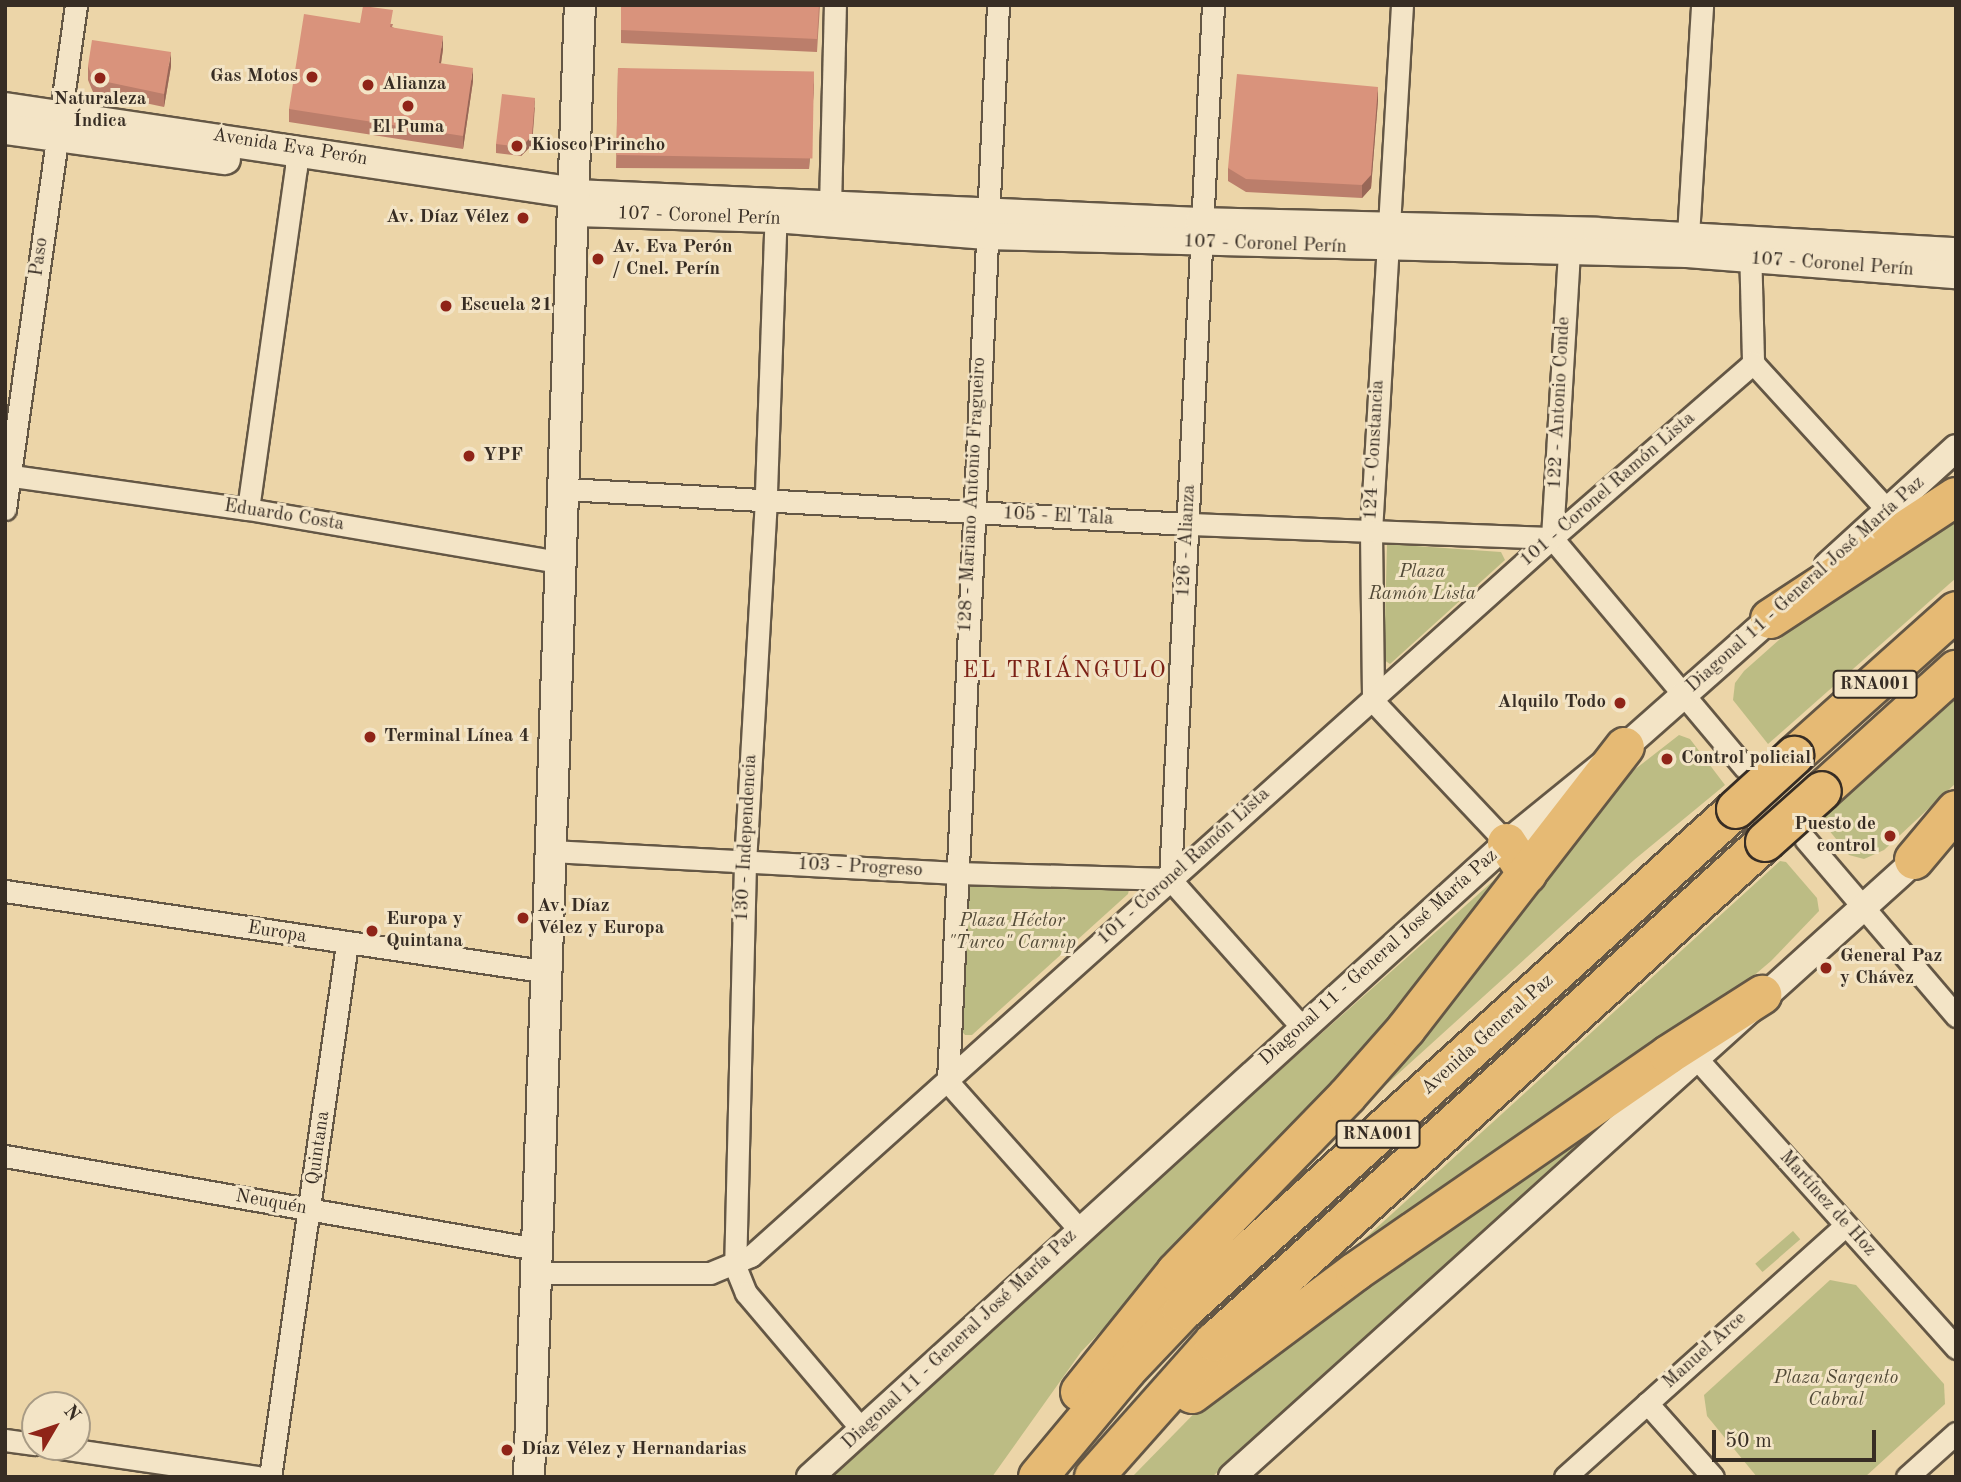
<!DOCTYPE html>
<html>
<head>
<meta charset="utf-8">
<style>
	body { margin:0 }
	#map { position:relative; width:1961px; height:1482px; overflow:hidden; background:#ecd5a8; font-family:"Old Standard TT",serif }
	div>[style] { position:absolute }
	.green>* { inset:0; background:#bcbc84; transform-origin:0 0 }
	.roads { filter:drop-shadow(2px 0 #645745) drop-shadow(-2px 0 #645745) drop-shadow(0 2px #645745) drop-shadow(0 -2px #645745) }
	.minor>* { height:21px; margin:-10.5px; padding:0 10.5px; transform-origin:10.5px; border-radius:10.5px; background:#f3e4c6 }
	.tertiary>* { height:26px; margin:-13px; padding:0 13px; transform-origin:13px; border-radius:13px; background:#f3e4c6 }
	.secondary>* { height:30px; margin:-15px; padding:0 15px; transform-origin:15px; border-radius:15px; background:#f3e4c6 }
	.motorway>* { height:38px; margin:-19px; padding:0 19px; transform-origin:19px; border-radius:19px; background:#e6ba74 }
	.bridges { filter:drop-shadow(2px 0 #372d24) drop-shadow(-2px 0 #372d24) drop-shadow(0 2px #372d24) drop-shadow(0 -2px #372d24) }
	.motorway-bridge>* { height:38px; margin:-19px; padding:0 19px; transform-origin:19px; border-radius:19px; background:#e6ba74 }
	.wall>* { inset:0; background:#bb7e6b }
	.shaded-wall>* { inset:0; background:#986757 }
	.building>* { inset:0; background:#d9937c; transform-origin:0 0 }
	.dots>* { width:19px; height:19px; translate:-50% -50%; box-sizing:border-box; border:4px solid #f3e4c6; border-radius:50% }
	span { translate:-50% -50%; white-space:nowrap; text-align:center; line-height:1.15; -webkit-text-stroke:6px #f3e4c6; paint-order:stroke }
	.shield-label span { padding:2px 5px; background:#f3e4c6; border:2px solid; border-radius:5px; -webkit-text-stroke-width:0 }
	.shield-label { font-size:18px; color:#372d24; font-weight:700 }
	.poi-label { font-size:19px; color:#372d24; font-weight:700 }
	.right { translate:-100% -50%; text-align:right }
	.left { translate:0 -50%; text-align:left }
	.street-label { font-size:19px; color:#372d24 }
	.park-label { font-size:19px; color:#524a37; font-style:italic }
	.quarter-label { font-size:23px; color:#7a1f14; letter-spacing:2px }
	.frame { position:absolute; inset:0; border:7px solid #372d24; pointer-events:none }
	.north { position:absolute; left:21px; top:1391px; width:70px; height:70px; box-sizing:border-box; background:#f3e4c6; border:2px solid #a89b85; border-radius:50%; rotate:51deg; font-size:19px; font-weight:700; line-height:28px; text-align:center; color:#372d24 }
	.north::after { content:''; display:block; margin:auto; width:24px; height:32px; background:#8f2418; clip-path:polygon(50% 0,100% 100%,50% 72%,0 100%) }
	.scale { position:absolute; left:1712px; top:1430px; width:164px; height:32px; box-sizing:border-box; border:4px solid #372d24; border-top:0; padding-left:9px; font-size:21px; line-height:24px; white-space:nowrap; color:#372d24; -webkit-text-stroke:5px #f3e4c6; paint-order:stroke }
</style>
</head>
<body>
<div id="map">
	<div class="green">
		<div style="clip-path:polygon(1956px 506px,1956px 578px,1768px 744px,1733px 700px,1735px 683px,1744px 671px,1798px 623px)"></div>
		<div style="clip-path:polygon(1387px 544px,1501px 552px,1505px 560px,1390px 664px,1384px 660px)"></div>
		<div style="clip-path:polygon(1956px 697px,1956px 783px,1884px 850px,1864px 859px,1849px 855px,1820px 819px)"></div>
		<div style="clip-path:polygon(1679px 735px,1690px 739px,1725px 785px,1634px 860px,1334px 1132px,1611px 788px)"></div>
		<div style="clip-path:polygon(1780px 861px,1786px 862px,1817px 898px,1819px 911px,1771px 961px,1731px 995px,1317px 1282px)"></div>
		<div style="clip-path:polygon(1501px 874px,1503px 882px,1412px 1004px,1081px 1352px,992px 1477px,822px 1477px)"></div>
		<div style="clip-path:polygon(1122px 881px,1130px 885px,1128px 894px,972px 1035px,965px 1035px,960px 1029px,964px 885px)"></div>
		<div style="clip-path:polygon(1636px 1095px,1212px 1477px,1132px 1477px,1223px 1384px)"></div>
		<div style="left:1793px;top:1231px;width:11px;height:50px;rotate:49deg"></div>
		<div style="clip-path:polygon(1830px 1280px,1856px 1285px,1944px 1384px,1945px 1404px,1865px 1477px,1757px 1477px,1707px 1416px,1704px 1395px)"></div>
	</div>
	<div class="roads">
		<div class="minor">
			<div style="left:998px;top:5px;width:1078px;rotate:92.66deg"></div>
			<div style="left:948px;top:1082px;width:197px;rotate:48.3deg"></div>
			<div style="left:1213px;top:5px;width:875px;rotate:92.82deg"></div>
			<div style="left:1170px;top:879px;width:198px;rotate:48.3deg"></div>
			<div style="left:1402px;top:5px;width:528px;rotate:93.37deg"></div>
			<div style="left:1371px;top:532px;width:169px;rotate:89.3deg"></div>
			<div style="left:1373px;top:701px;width:195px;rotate:46.7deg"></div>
			<div style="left:776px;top:206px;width:293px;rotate:92deg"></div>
			<div style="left:766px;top:499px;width:365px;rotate:93.3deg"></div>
			<div style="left:745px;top:863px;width:403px;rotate:91.4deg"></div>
			<div style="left:735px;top:1266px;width:29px;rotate:68deg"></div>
			<div style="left:746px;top:1293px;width:181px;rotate:49.7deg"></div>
			<div style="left:830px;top:207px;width:202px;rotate:-88.6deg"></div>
			<div style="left:1570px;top:235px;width:304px;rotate:93.4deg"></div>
			<div style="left:1552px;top:538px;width:300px;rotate:50deg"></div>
			<div style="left:1750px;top:246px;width:117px;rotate:88.5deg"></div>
			<div style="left:1753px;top:363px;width:199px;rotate:47.6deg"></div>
			<div style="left:1687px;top:252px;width:247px;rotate:-86.5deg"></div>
			<div style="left:5px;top:475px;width:245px;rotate:8deg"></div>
			<div style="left:248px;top:509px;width:320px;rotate:9.7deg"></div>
			<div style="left:565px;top:489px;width:624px;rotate:3.22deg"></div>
			<div style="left:1188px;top:524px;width:364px;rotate:2.2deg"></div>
			<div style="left:5px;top:509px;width:509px;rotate:-81.98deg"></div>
			<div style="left:248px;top:509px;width:344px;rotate:-82deg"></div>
			<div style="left:296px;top:168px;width:20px;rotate:-90deg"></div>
			<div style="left:1805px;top:839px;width:233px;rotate:49.5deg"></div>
			<div style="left:551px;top:851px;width:407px;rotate:3.1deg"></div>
			<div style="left:957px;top:873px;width:213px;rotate:1.6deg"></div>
			<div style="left:5px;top:891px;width:550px;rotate:8.47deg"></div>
			<div style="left:1698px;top:1060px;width:387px;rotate:48.1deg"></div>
			<div style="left:5px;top:1156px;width:539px;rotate:9.93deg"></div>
			<div style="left:535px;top:1273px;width:175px"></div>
			<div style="left:710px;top:1273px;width:44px;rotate:-22.5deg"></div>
			<div style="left:751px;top:1256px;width:1076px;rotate:-41.87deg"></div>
			<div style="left:1552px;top:538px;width:267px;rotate:-41deg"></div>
			<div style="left:1647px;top:1403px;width:99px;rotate:48.3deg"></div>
			<div style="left:5px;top:1440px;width:30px;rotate:8deg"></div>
			<div style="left:54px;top:1447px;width:205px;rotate:8.4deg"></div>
			<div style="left:270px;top:1477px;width:539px;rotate:-81.78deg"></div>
			<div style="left:1565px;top:1477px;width:377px;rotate:-41.9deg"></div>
			<div style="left:1907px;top:1477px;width:66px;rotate:-41.9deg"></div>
		</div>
		<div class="tertiary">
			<div style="left:575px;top:193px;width:625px;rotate:2.57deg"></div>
			<div style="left:1199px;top:221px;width:397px;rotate:1.4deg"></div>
			<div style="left:1596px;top:231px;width:361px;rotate:3.2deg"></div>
			<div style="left:575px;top:213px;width:200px;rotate:1.7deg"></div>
			<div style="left:775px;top:219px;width:212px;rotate:4.6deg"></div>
			<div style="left:986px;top:236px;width:701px;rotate:1.47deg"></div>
			<div style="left:1687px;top:254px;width:270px;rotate:4.5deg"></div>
			<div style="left:1828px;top:565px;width:173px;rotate:-42.4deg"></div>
			<div style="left:810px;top:1477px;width:942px;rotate:-42.29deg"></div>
			<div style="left:1507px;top:843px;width:152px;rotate:-39.1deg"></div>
			<div style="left:1625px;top:747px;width:210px;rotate:-41.5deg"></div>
			<div style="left:1232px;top:1477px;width:936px;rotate:-42.06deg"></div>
		</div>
		<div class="secondary">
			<div style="left:5px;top:108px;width:576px;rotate:8.48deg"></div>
			<div style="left:5px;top:129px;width:222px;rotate:7.8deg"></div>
			<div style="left:529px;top:1477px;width:1473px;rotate:-88.02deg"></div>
		</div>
		<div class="motorway">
			<div style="left:1770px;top:619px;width:222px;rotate:-33.3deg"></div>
			<div style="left:1794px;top:756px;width:217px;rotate:-41.8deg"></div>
			<div style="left:1822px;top:791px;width:181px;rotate:-42.1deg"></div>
			<div style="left:1507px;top:843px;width:37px;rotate:57deg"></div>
			<div style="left:1914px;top:860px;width:65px;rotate:-50deg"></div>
			<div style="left:1080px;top:1392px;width:154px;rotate:-51.3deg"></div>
			<div style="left:1176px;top:1272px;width:245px;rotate:-45.8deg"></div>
			<div style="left:1347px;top:1096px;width:89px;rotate:-48.6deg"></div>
			<div style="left:1406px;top:1029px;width:357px;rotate:-52.2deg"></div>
			<div style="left:1192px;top:1394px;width:204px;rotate:-36.8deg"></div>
			<div style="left:1355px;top:1272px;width:381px;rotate:-34.7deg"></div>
			<div style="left:1668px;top:1055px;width:112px;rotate:-32.6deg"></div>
			<div style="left:1038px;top:1477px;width:139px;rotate:-50.2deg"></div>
			<div style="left:1127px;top:1370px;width:80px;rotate:-46.5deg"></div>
			<div style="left:1182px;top:1312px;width:748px;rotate:-42.24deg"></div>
			<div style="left:1094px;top:1477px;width:181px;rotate:-48.4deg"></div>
			<div style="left:1214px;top:1342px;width:744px;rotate:-42.22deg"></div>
		</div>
	</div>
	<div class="bridges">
		<div class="motorway-bridge">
			<div style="left:1736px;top:809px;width:79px;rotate:-42.4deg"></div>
			<div style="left:1765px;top:842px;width:76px;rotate:-41.8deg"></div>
		</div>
	</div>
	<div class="wall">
		<div style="clip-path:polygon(621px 5px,820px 5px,817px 52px,621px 43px)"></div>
		<div style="clip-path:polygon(360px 23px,393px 24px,392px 27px,443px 49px,441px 64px,473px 81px,463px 149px,289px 122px,289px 109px)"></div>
		<div style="clip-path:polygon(88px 66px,171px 66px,164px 107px,93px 92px,88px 80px)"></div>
		<div style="clip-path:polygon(618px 68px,814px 84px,809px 169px,616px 168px)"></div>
		<div style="clip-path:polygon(1378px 100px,1371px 188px,1362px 198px,1246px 192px,1228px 181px,1228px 168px)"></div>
		<div style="clip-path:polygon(535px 107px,532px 145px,521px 156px,496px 153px,496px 144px)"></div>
	</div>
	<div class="shaded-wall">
		<div style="clip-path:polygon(443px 36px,443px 49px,439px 76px,439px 63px)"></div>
		<div style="clip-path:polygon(171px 52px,171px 66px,164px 107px,164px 94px)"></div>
		<div style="clip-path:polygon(473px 68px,473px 81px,463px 149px,463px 136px)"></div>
		<div style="clip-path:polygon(814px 71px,814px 84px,809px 169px,809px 156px)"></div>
		<div style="clip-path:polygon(1378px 87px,1378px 100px,1371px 188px,1362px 198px,1362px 185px)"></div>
		<div style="clip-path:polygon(535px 98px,532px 145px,521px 156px,521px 147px)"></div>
	</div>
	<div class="building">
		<div style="clip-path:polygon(621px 5px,819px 5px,817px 39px,621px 30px)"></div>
		<div style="clip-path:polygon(363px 6px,393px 10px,390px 27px,443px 36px,439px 63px,473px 68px,463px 136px,289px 109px,304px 14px,360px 23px)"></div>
		<div style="clip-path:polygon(92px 40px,171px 52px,164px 94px,93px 79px,88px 66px)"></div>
		<div style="left:618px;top:68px;width:196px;height:87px;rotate:1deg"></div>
		<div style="clip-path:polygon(1237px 74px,1378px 87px,1371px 175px,1362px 185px,1246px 179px,1228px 168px)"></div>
		<div style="clip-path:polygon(502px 94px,535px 98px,532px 136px,521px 147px,496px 144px)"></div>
	</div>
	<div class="dots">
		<div style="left:312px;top:77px;background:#8f2418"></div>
		<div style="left:100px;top:78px;background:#8f2418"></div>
		<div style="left:368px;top:85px;background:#8f2418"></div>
		<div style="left:408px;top:106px;background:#8f2418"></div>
		<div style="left:517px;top:146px;background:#8f2418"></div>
		<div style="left:523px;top:218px;background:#8f2418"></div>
		<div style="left:598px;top:259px;background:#8f2418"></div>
		<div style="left:446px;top:306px;background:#8f2418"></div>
		<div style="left:469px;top:456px;background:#8f2418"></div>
		<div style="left:1620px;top:703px;background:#8f2418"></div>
		<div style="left:370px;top:737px;background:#8f2418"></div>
		<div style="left:1667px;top:759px;background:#8f2418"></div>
		<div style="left:1890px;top:836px;background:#8f2418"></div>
		<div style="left:523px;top:918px;background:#8f2418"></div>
		<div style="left:372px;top:931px;background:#8f2418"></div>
		<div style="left:1826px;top:968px;background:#8f2418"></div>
		<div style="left:507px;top:1450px;background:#8f2418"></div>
	</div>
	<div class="shield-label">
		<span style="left:1875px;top:684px">RNA001</span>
		<span style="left:1378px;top:1134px">RNA001</span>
	</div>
	<div class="poi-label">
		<span class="right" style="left:298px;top:77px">Gas Motos</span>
		<span class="left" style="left:382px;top:85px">Alianza</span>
		<span style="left:100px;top:111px">Naturaleza<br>Índica</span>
		<span style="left:408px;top:128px">El Puma</span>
		<span class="left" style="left:531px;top:146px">Kiosco Pirincho</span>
		<span class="right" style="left:509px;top:218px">Av. Díaz Vélez</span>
		<span class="left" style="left:612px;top:259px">Av. Eva Perón<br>/ Cnel. Perín</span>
		<span class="left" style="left:460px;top:306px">Escuela 21</span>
		<span class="left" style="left:483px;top:456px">YPF</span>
		<span class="right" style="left:1606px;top:703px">Alquilo Todo</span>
		<span class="left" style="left:384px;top:737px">Terminal Línea 4</span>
		<span class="left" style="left:1681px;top:759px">Control policial</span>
		<span class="right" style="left:1876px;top:836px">Puesto de<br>control</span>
		<span class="left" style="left:537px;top:918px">Av. Díaz<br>Vélez y Europa</span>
		<span class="left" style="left:386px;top:931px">Europa y<br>Quintana</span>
		<span class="left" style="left:1840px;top:968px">General Paz<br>y Chávez</span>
		<span class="left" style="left:521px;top:1450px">Díaz Vélez y Hernandarias</span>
	</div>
	<div class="street-label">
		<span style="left:290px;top:148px;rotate:9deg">Avenida Eva Perón</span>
		<span style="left:699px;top:217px;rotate:2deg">107 - Coronel Perín</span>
		<span style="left:1265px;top:245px;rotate:2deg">107 - Coronel Perín</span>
		<span style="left:40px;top:257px;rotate:-82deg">Paso</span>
		<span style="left:1832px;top:265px;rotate:4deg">107 - Coronel Perín</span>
		<span style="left:1560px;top:403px;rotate:-87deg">122 - Antonio Conde</span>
		<span style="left:1375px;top:450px;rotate:-87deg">124 - Constancia</span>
		<span style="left:1608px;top:490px;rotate:-41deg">101 - Coronel Ramón Lista</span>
		<span style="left:973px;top:495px;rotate:-87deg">128 - Mariano Antonio Fragueiro</span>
		<span style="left:284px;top:516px;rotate:9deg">Eduardo Costa</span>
		<span style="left:1058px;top:517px;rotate:3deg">105 - El Tala</span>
		<span style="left:1187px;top:541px;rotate:-87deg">126 - Alianza</span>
		<span style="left:1806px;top:585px;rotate:-42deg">Diagonal 11 - General José María Paz</span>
		<span style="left:747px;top:838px;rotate:-87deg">130 - Independencia</span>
		<span style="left:1184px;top:867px;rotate:-42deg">101 - Coronel Ramón Lista</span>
		<span style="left:860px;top:868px;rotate:3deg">103 - Progreso</span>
		<span style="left:277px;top:933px;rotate:9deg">Europa</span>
		<span style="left:1379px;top:958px;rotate:-42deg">Diagonal 11 - General José María Paz</span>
		<span style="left:1488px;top:1035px;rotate:-42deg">Avenida General Paz</span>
		<span style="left:319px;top:1148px;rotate:-82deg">Quintana</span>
		<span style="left:271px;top:1203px;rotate:10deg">Neuquén</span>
		<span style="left:1827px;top:1204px;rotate:48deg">Martínez de Hoz</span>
		<span style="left:960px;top:1340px;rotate:-43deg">Diagonal 11 - General José María Paz</span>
		<span style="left:1705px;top:1351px;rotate:-42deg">Manuel Arce</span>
	</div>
	<div class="park-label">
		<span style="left:1422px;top:584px">Plaza<br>Ramón Lista</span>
		<span style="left:1012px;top:933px">Plaza Héctor<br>"Turco" Carnip</span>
		<span style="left:1836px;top:1390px">Plaza Sargento<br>Cabral</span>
	</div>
	<div class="quarter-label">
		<span style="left:1065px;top:671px">EL TRIÁNGULO</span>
	</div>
	<div class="frame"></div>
	<div class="north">N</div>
	<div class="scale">50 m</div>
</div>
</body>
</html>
